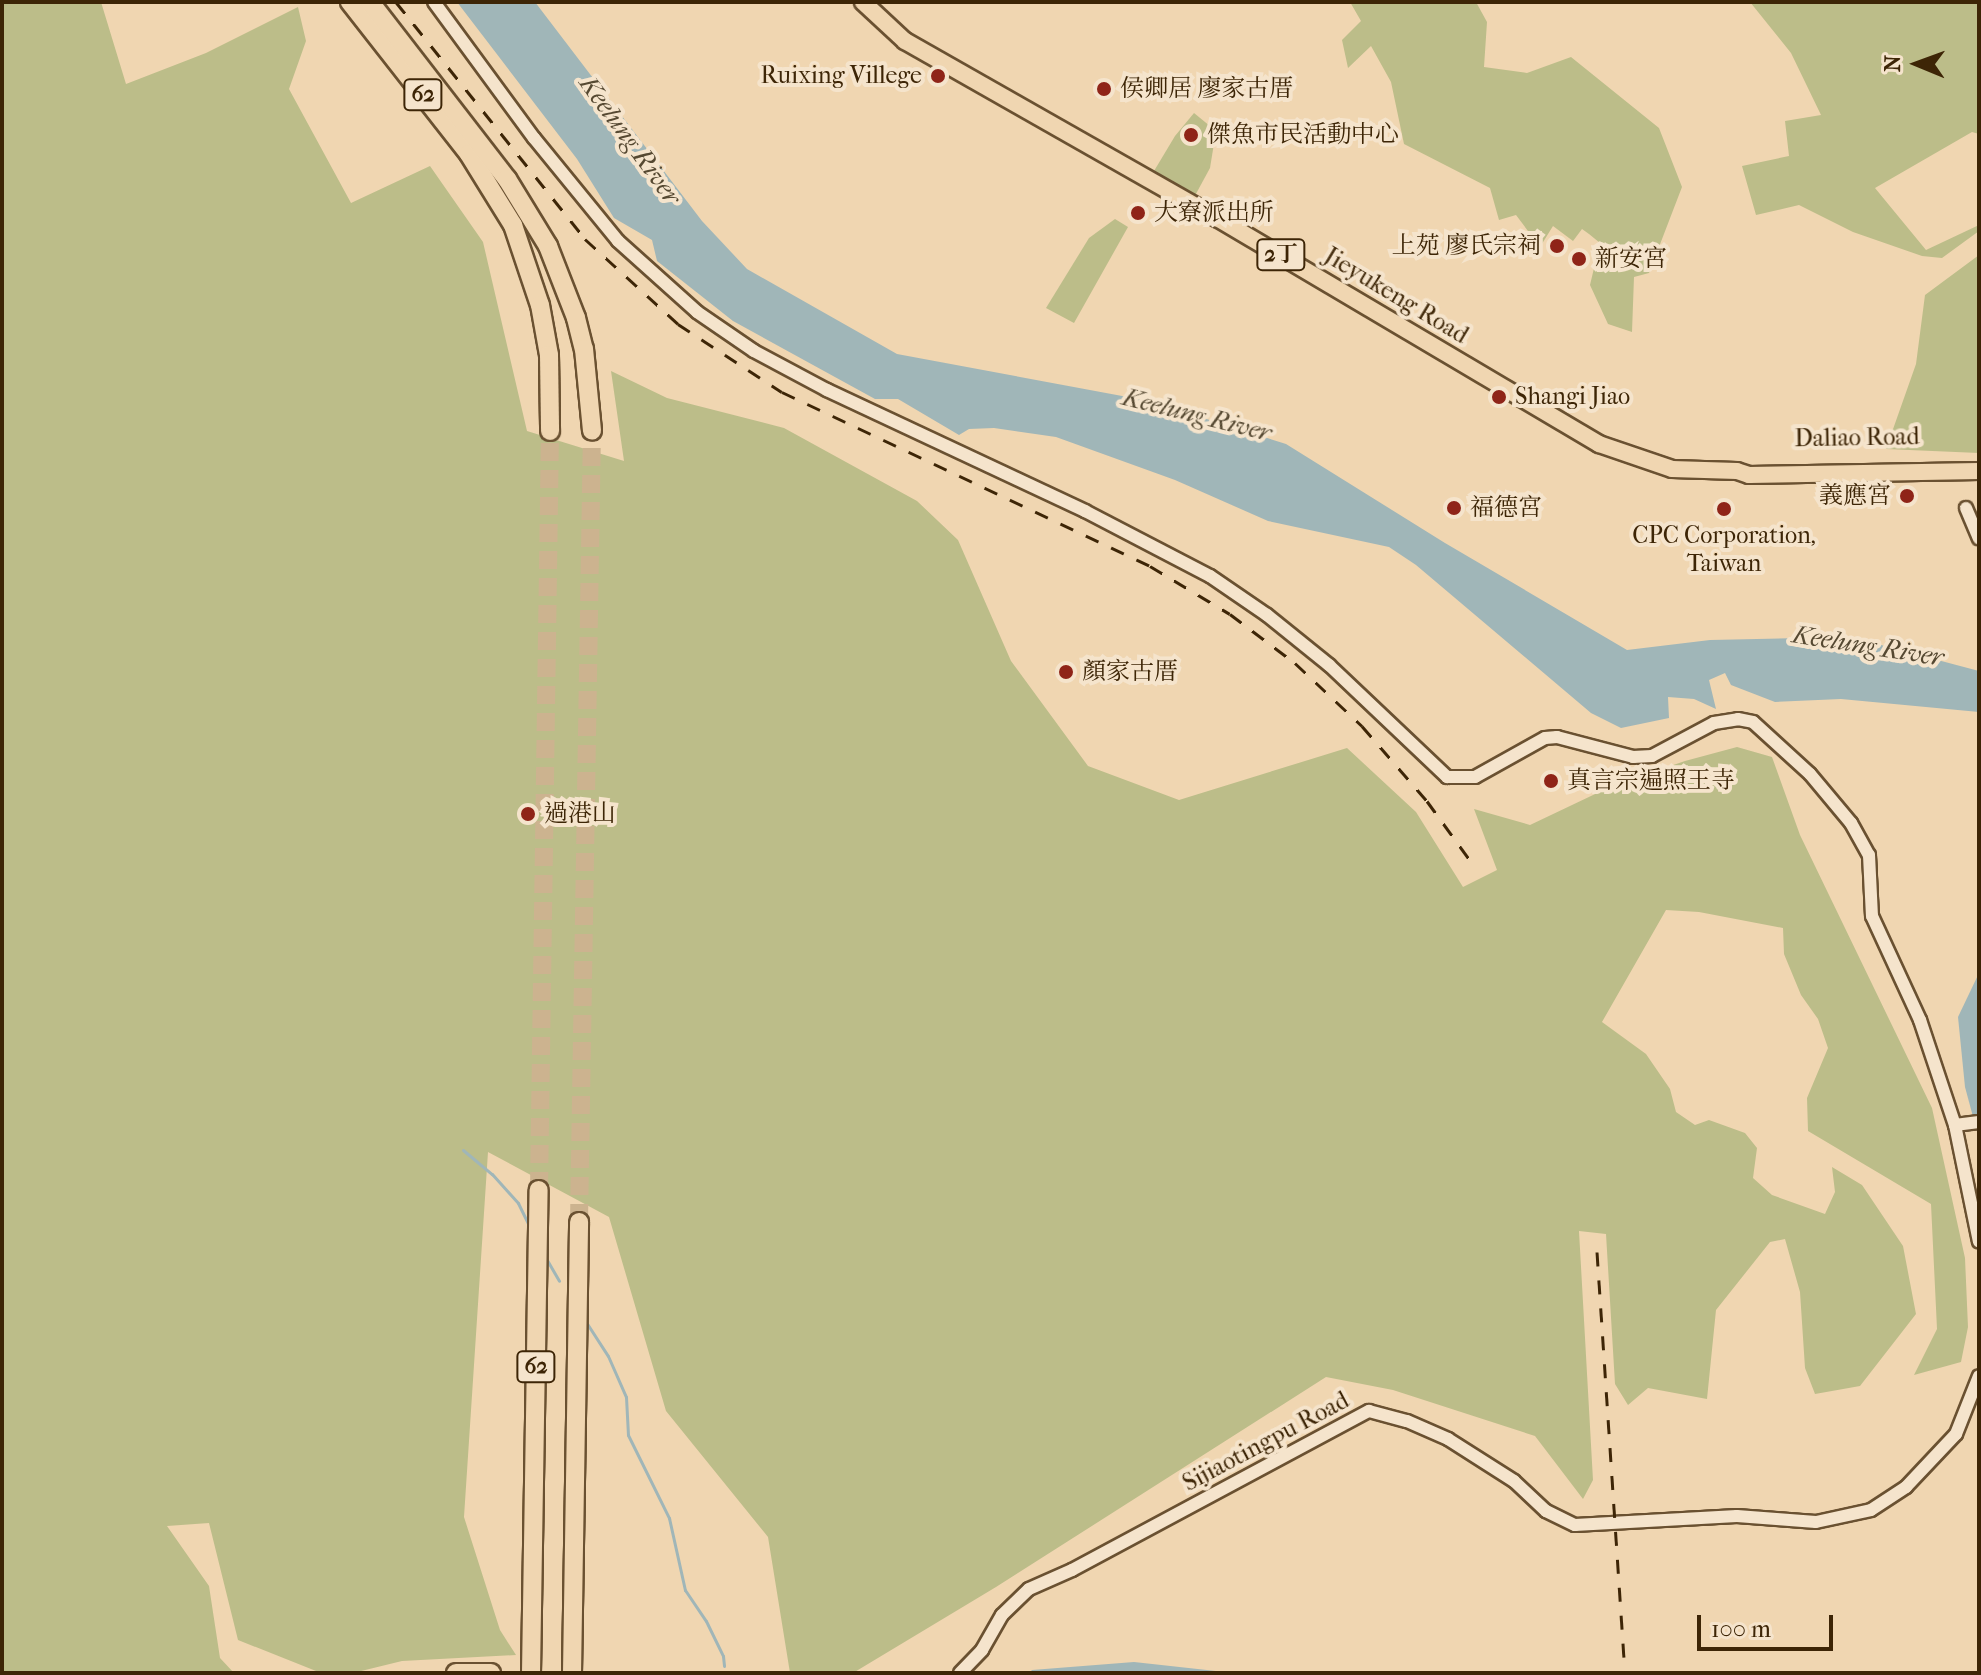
<!DOCTYPE html>
<html>
<head>
<meta charset="utf-8">
<style>
	body { margin:0 }
	#map { position:relative; width:1981px; height:1675px; overflow:hidden; background:#f0d6b1; font-family:"IM FELL French Canon","Noto Serif TC",serif }
	div>[style] { position:absolute }
	.green>* { inset:0; background:#bcbd89 }
	.water>* { inset:0; background:#a0b6b8 }
	.stream>* { height:3px; margin:-1.5px; padding:0 1.5px; transform-origin:1.5px; border-radius:1.5px; background:#a0b6b8 }
	.highway-tunnel>* { height:18px; margin-top:-9px; transform-origin:0; background:repeating-linear-gradient(90deg,#ccb38f 0 18px,transparent 0 27px) }
	.roads { filter:drop-shadow(2px 0 #6a5131) drop-shadow(-2px 0 #6a5131) drop-shadow(0 2px #6a5131) drop-shadow(0 -2px #6a5131) }
	.minor>* { height:12px; margin:-6px; padding:0 6px; transform-origin:6px; border-radius:6px; background:#f5e4cc }
	.major>* { height:16px; margin:-8px; padding:0 8px; transform-origin:8px; border-radius:8px; background:#f0d6b1 }
	.highway>* { height:18px; margin:-9px; padding:0 9px; transform-origin:9px; border-radius:9px; background:#f0d6b1 }
	.rail>* { height:3px; margin-top:-1.5px; transform-origin:0; background:repeating-linear-gradient(90deg,#3d2506 0 14px,transparent 0 28px) }
	.dots>* { width:22px; height:22px; translate:-50% -50%; box-sizing:border-box; border:4px solid #f5e4cc; border-radius:50% }
	span { translate:-50% -50%; white-space:nowrap; text-align:center; line-height:1.15; -webkit-text-stroke:8px #f5e4cc; paint-order:stroke }
	.shield-label span { padding:2px 6px; background:#f5e4cc; border:2px solid; border-radius:6px; -webkit-text-stroke-width:0 }
	.shield-label { font-size:22px; color:#3d2506; font-weight:700 }
	.poi-label { font-size:24px; color:#3d2506 }
	.right { translate:-100% -50%; text-align:right }
	.left { translate:0 -50%; text-align:left }
	.street-label { font-size:24px; color:#3d2506 }
	.water-label { font-size:26px; color:#564932; font-style:italic }
	.frame { position:absolute; inset:0; border:4px solid #3d2506; pointer-events:none }
	.north { position:absolute; left:1877px; top:24px; width:80px; height:80px; -webkit-text-stroke:6px #f5e4cc; paint-order:stroke; rotate:271deg; font-size:22px; font-weight:700; line-height:32px; text-align:center; color:#3d2506 }
	.north::after { content:''; display:block; margin:auto; width:28px; height:36px; background:#3d2506; clip-path:polygon(50% 0,100% 100%,50% 72%,0 100%) }
	.scale { position:absolute; left:1697px; top:1615px; width:136px; height:36px; box-sizing:border-box; border:4px solid #3d2506; border-top:0; padding-left:10px; font-size:24px; line-height:28px; white-space:nowrap; color:#3d2506; -webkit-text-stroke:6px #f5e4cc; paint-order:stroke }
</style>
</head>
<body>
<div id="map">
	<div class="green">
		<div style="clip-path:polygon(2px 2px,101px 2px,126px 84px,206px 53px,298px 7px,306px 41px,289px 89px,351px 203px,430px 166px,483px 242px,527px 431px,624px 461px,611px 371px,667px 398px,784px 428px,917px 501px,958px 540px,1011px 661px,1088px 766px,1179px 800px,1347px 748px,1416px 812px,1463px 887px,1497px 870px,1474px 809px,1530px 825px,1612px 786px,1685px 761px,1737px 747px,1772px 757px,1800px 835px,1932px 1108px,1965px 1258px,1968px 1327px,1961px 1362px,1914px 1375px,1937px 1329px,1931px 1204px,1808px 1131px,1807px 1098px,1828px 1048px,1818px 1019px,1801px 995px,1784px 954px,1783px 928px,1699px 912px,1666px 910px,1602px 1022px,1646px 1054px,1670px 1089px,1676px 1112px,1695px 1125px,1709px 1120px,1745px 1133px,1757px 1148px,1753px 1178px,1772px 1195px,1825px 1214px,1835px 1192px,1832px 1167px,1862px 1185px,1903px 1246px,1916px 1314px,1860px 1386px,1815px 1394px,1805px 1368px,1800px 1292px,1785px 1239px,1770px 1242px,1716px 1310px,1707px 1399px,1648px 1388px,1628px 1405px,1615px 1384px,1606px 1234px,1579px 1231px,1593px 1480px,1583px 1499px,1535px 1436px,1393px 1390px,1326px 1377px,996px 1587px,853px 1673px,790px 1673px,768px 1537px,666px 1411px,609px 1217px,488px 1152px,464px 1517px,500px 1630px,516px 1655px,402px 1661px,353px 1673px,321px 1673px,238px 1640px,209px 1523px,167px 1526px,209px 1586px,220px 1658px,234px 1673px,2px 1673px)"></div>
		<div style="clip-path:polygon(1350px 2px,1476px 2px,1487px 22px,1484px 67px,1527px 73px,1571px 57px,1659px 128px,1682px 187px,1649px 273px,1634px 277px,1632px 332px,1608px 324px,1590px 285px,1600px 243px,1589px 234px,1582px 229px,1573px 241px,1553px 226px,1540px 247px,1516px 215px,1499px 220px,1490px 188px,1404px 144px,1391px 82px,1371px 46px,1348px 68px,1342px 40px,1361px 21px)"></div>
		<div style="clip-path:polygon(1750px 2px,1979px 2px,1979px 134px,1972px 132px,1875px 188px,1926px 250px,1979px 225px,1979px 231px,1942px 258px,1922px 256px,1853px 232px,1799px 205px,1756px 215px,1742px 166px,1789px 156px,1785px 121px,1821px 115px,1791px 53px)"></div>
		<div style="clip-path:polygon(1194px 113px,1216px 131px,1210px 168px,1191px 203px,1145px 186px,1175px 136px)"></div>
		<div style="clip-path:polygon(1115px 219px,1128px 227px,1074px 323px,1046px 308px,1089px 238px)"></div>
		<div style="clip-path:polygon(1979px 255px,1979px 453px,1886px 449px,1916px 364px,1925px 295px)"></div>
	</div>
	<div class="water">
		<div style="clip-path:polygon(457px 2px,535px 2px,702px 221px,747px 269px,897px 354px,1149px 401px,1286px 444px,1445px 543px,1627px 650px,1710px 640px,1851px 637px,1979px 671px,1979px 712px,1841px 699px,1775px 702px,1731px 685px,1725px 673px,1709px 680px,1716px 709px,1694px 699px,1668px 697px,1669px 718px,1621px 728px,1591px 713px,1416px 565px,1389px 547px,1268px 521px,1175px 480px,1056px 437px,994px 428px,969px 429px,959px 435px,898px 399px,875px 399px,733px 321px,657px 261px,652px 240px,614px 218px,577px 159px)"></div>
		<div style="clip-path:polygon(1979px 973px,1979px 1139px,1965px 1087px,1958px 1017px)"></div>
		<div style="clip-path:polygon(1134px 1662px,1234px 1673px,1029px 1673px,1032px 1670px)"></div>
	</div>
	<div class="stream">
		<div style="left:463px;top:1150px;width:38px;rotate:40deg"></div>
		<div style="left:492px;top:1174px;width:39px;rotate:48deg"></div>
		<div style="left:518px;top:1203px;width:28px;rotate:64deg"></div>
		<div style="left:547px;top:1260px;width:24px;rotate:60deg"></div>
		<div style="left:586px;top:1322px;width:40px;rotate:57.1deg"></div>
		<div style="left:608px;top:1356px;width:45px;rotate:66.3deg"></div>
		<div style="left:626px;top:1397px;width:38px;rotate:87deg"></div>
		<div style="left:628px;top:1435px;width:93px;rotate:63.7deg"></div>
		<div style="left:669px;top:1518px;width:74px;rotate:77.5deg"></div>
		<div style="left:685px;top:1590px;width:37px;rotate:56deg"></div>
		<div style="left:706px;top:1621px;width:39px;rotate:64deg"></div>
		<div style="left:723px;top:1656px;width:10px;rotate:84deg"></div>
	</div>
	<div class="highway-tunnel">
		<div style="left:539px;top:1190px;width:759px;rotate:-89.17deg"></div>
		<div style="left:579px;top:1222px;width:791px;rotate:-89.06deg"></div>
	</div>
	<div class="roads">
		<div class="minor">
			<div style="left:434px;top:2px;width:169px;rotate:53.7deg"></div>
			<div style="left:534px;top:138px;width:133px;rotate:50.8deg"></div>
			<div style="left:618px;top:241px;width:106px;rotate:41.9deg"></div>
			<div style="left:697px;top:312px;width:69px;rotate:34.4deg"></div>
			<div style="left:754px;top:351px;width:83px;rotate:28.1deg"></div>
			<div style="left:827px;top:390px;width:285px;rotate:25.1deg"></div>
			<div style="left:1085px;top:511px;width:141px;rotate:27.5deg"></div>
			<div style="left:1210px;top:576px;width:69px;rotate:34.4deg"></div>
			<div style="left:1267px;top:615px;width:80px;rotate:38.9deg"></div>
			<div style="left:1329px;top:665px;width:163px;rotate:43.5deg"></div>
			<div style="left:1447px;top:777px;width:28px"></div>
			<div style="left:1475px;top:777px;width:80px;rotate:-29.1deg"></div>
			<div style="left:1545px;top:738px;width:12px;rotate:-5deg"></div>
			<div style="left:1557px;top:737px;width:79px;rotate:14.7deg"></div>
			<div style="left:1633px;top:757px;width:19px;rotate:-3deg"></div>
			<div style="left:1652px;top:756px;width:70px;rotate:-28deg"></div>
			<div style="left:1714px;top:723px;width:24px;rotate:-9deg"></div>
			<div style="left:1738px;top:719px;width:15px;rotate:11deg"></div>
			<div style="left:1753px;top:722px;width:77px;rotate:42.4deg"></div>
			<div style="left:1810px;top:774px;width:64px;rotate:50.1deg"></div>
			<div style="left:1851px;top:823px;width:37px;rotate:61deg"></div>
			<div style="left:1869px;top:855px;width:61px;rotate:87.2deg"></div>
			<div style="left:1872px;top:916px;width:115px;rotate:65.2deg"></div>
			<div style="left:1920px;top:1020px;width:111px;rotate:71.6deg"></div>
			<div style="left:1955px;top:1125px;width:119px;rotate:78.4deg"></div>
			<div style="left:1966px;top:508px;width:33px;rotate:67deg"></div>
			<div style="left:1955px;top:1125px;width:24px;rotate:-7deg"></div>
			<div style="left:960px;top:1673px;width:32px;rotate:-46deg"></div>
			<div style="left:982px;top:1650px;width:40px;rotate:-60.3deg"></div>
			<div style="left:1002px;top:1615px;width:37px;rotate:-44deg"></div>
			<div style="left:1029px;top:1589px;width:47px;rotate:-23.8deg"></div>
			<div style="left:1072px;top:1570px;width:337px;rotate:-28.2deg"></div>
			<div style="left:1369px;top:1411px;width:39px;rotate:15deg"></div>
			<div style="left:1407px;top:1421px;width:45px;rotate:23.7deg"></div>
			<div style="left:1448px;top:1439px;width:78px;rotate:32.5deg"></div>
			<div style="left:1514px;top:1481px;width:44px;rotate:43.2deg"></div>
			<div style="left:1546px;top:1511px;width:32px;rotate:26deg"></div>
			<div style="left:1575px;top:1525px;width:162px;rotate:-3.2deg"></div>
			<div style="left:1737px;top:1516px;width:79px;rotate:4.3deg"></div>
			<div style="left:1816px;top:1522px;width:56px;rotate:-12.3deg"></div>
			<div style="left:1871px;top:1510px;width:42px;rotate:-33.3deg"></div>
			<div style="left:1906px;top:1487px;width:73px;rotate:-46.7deg"></div>
			<div style="left:1956px;top:1434px;width:62px;rotate:-68.4deg"></div>
		</div>
		<div class="major">
			<div style="left:863px;top:2px;width:57px;rotate:42.9deg"></div>
			<div style="left:905px;top:41px;width:359px;rotate:29.6deg"></div>
			<div style="left:1217px;top:218px;width:444px;rotate:30.6deg"></div>
			<div style="left:1599px;top:444px;width:77px;rotate:18.9deg"></div>
			<div style="left:1672px;top:469px;width:65px;rotate:1.8deg"></div>
			<div style="left:1737px;top:471px;width:13px;rotate:18deg"></div>
			<div style="left:1749px;top:475px;width:230px;rotate:-1deg"></div>
		</div>
		<div class="highway">
			<div style="left:350px;top:2px;width:193px;rotate:51.9deg"></div>
			<div style="left:469px;top:154px;width:84px;rotate:58.2deg"></div>
			<div style="left:513px;top:225px;width:84px;rotate:71.4deg"></div>
			<div style="left:540px;top:305px;width:51px;rotate:79.8deg"></div>
			<div style="left:549px;top:355px;width:76px;rotate:89.2deg"></div>
			<div style="left:370px;top:2px;width:224px;rotate:52.3deg"></div>
			<div style="left:507px;top:179px;width:79px;rotate:58.5deg"></div>
			<div style="left:548px;top:246px;width:77px;rotate:68.7deg"></div>
			<div style="left:576px;top:318px;width:32px;rotate:76deg"></div>
			<div style="left:584px;top:349px;width:82px;rotate:84.4deg"></div>
			<div style="left:456px;top:1673px;width:35px"></div>
			<div style="left:531px;top:1673px;width:483px;rotate:-89.1deg"></div>
			<div style="left:572px;top:1673px;width:451px;rotate:-89.1deg"></div>
		</div>
	</div>
	<div class="rail">
		<div style="left:396px;top:2px;width:303px;rotate:51.4deg"></div>
		<div style="left:585px;top:239px;width:126px;rotate:42.4deg"></div>
		<div style="left:678px;top:324px;width:124px;rotate:33.2deg"></div>
		<div style="left:782px;top:392px;width:407px;rotate:25.3deg"></div>
		<div style="left:1150px;top:566px;width:93px;rotate:31deg"></div>
		<div style="left:1230px;top:614px;width:81px;rotate:37deg"></div>
		<div style="left:1295px;top:663px;width:92px;rotate:43.2deg"></div>
		<div style="left:1362px;top:726px;width:99px;rotate:49.1deg"></div>
		<div style="left:1427px;top:801px;width:82px;rotate:54deg"></div>
		<div style="left:1597px;top:1252px;width:422px;rotate:86.2deg"></div>
	</div>
	<div class="dots">
		<div style="left:938px;top:76px;background:#8f2418"></div>
		<div style="left:1104px;top:89px;background:#8f2418"></div>
		<div style="left:1191px;top:135px;background:#8f2418"></div>
		<div style="left:1138px;top:213px;background:#8f2418"></div>
		<div style="left:1557px;top:246px;background:#8f2418"></div>
		<div style="left:1579px;top:259px;background:#8f2418"></div>
		<div style="left:1499px;top:397px;background:#8f2418"></div>
		<div style="left:1907px;top:496px;background:#8f2418"></div>
		<div style="left:1454px;top:508px;background:#8f2418"></div>
		<div style="left:1724px;top:509px;background:#8f2418"></div>
		<div style="left:1066px;top:672px;background:#8f2418"></div>
		<div style="left:1551px;top:781px;background:#8f2418"></div>
		<div style="left:528px;top:814px;background:#8f2418"></div>
	</div>
	<div class="shield-label">
		<span style="left:423px;top:95px">62</span>
		<span style="left:1281px;top:255px">2丁</span>
		<span style="left:536px;top:1367px">62</span>
	</div>
	<div class="poi-label">
		<span class="right" style="left:922px;top:76px">Ruixing Villege</span>
		<span class="left" style="left:1120px;top:89px">侯卿居 廖家古厝</span>
		<span class="left" style="left:1207px;top:135px">傑魚市民活動中心</span>
		<span class="left" style="left:1154px;top:213px">大寮派出所</span>
		<span class="right" style="left:1541px;top:246px">上苑 廖氏宗祠</span>
		<span class="left" style="left:1595px;top:259px">新安宮</span>
		<span class="left" style="left:1515px;top:397px">Shangi Jiao</span>
		<span class="right" style="left:1891px;top:496px">義應宮</span>
		<span class="left" style="left:1470px;top:508px">福德宮</span>
		<span style="left:1724px;top:550px">CPC Corporation,<br>Taiwan</span>
		<span class="left" style="left:1082px;top:672px">顏家古厝</span>
		<span class="left" style="left:1567px;top:781px">真言宗遍照王寺</span>
		<span class="left" style="left:544px;top:814px">過港山</span>
	</div>
	<div class="street-label">
		<span style="left:1396px;top:296px;rotate:31deg">Jieyukeng Road</span>
		<span style="left:1857px;top:438px;rotate:-1deg">Daliao Road</span>
		<span style="left:1266px;top:1442px;rotate:-28deg">Sijiaotingpu Road</span>
	</div>
	<div class="water-label">
		<span style="left:630px;top:140px;rotate:54deg">Keelung River</span>
		<span style="left:1197px;top:415px;rotate:14deg">Keelung River</span>
		<span style="left:1868px;top:646px;rotate:9deg">Keelung River</span>
	</div>
	<div class="frame"></div>
	<div class="north">N</div>
	<div class="scale">100 m</div>
</div>
</body>
</html>
